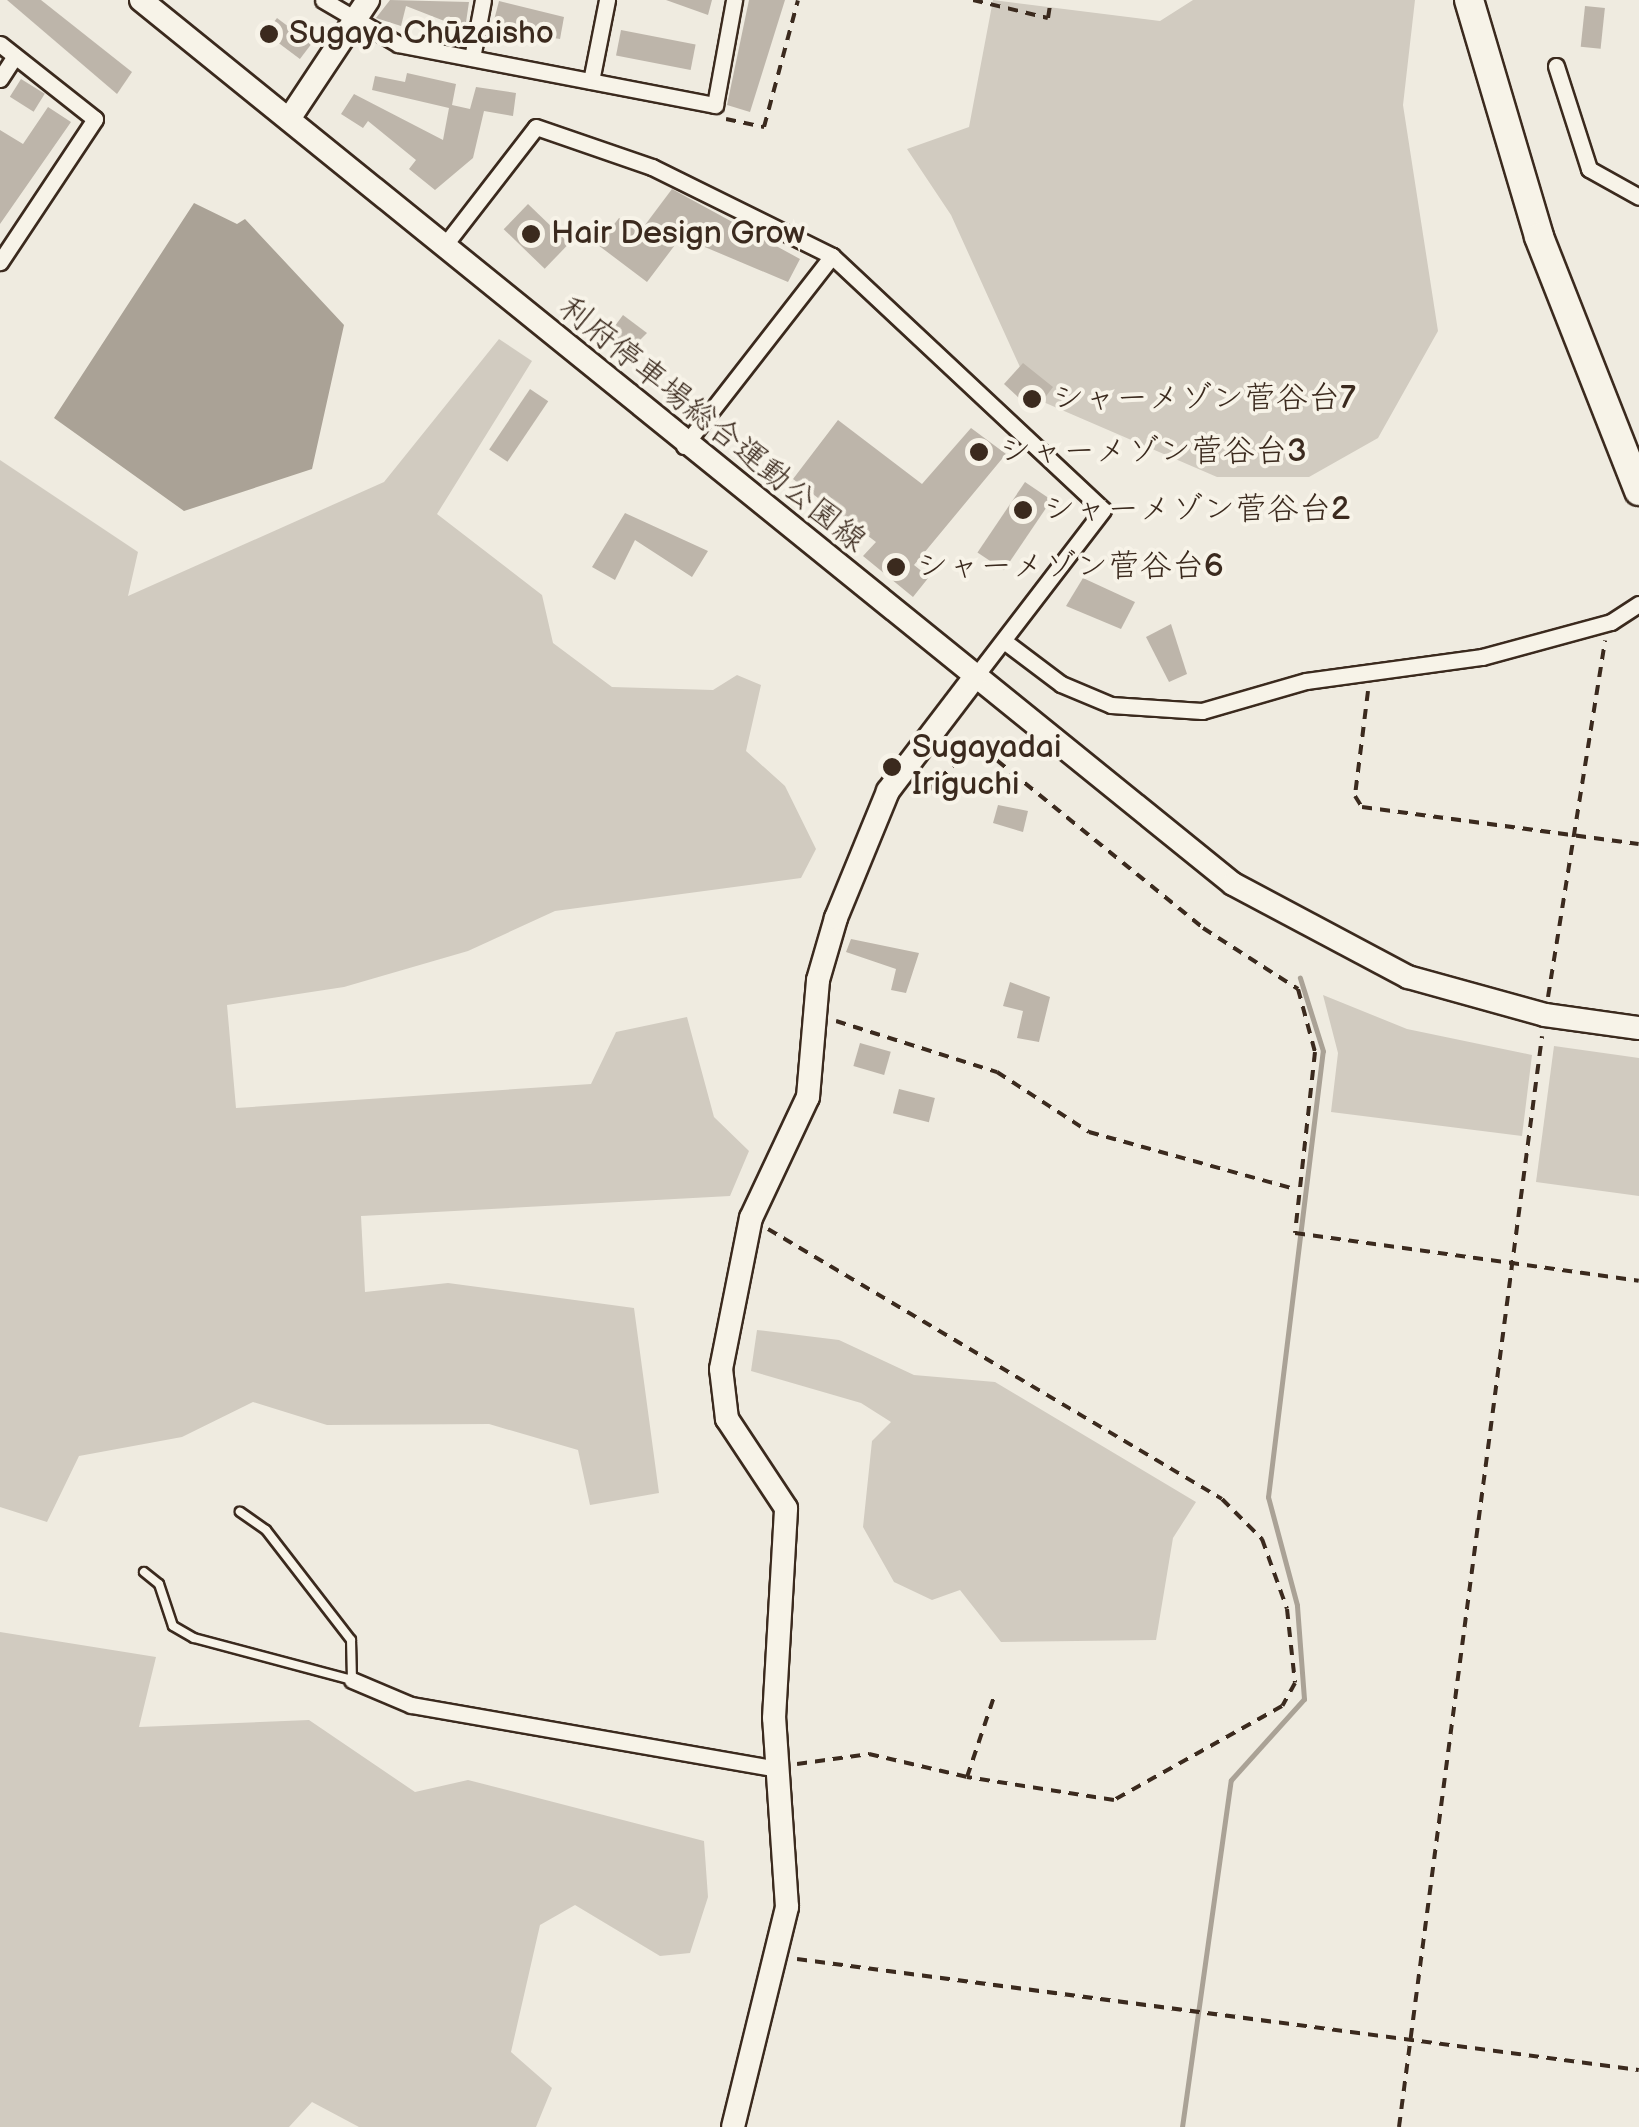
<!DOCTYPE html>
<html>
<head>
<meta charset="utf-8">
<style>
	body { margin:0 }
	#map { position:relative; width:1639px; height:2127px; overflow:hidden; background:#efebe0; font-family:"Balsamiq Sans","Klee One",sans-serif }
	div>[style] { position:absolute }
	.green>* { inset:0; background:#d1cbc0 }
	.water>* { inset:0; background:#aaa296 }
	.stream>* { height:5px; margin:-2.5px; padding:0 2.5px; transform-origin:2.5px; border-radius:2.5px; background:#aaa296 }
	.building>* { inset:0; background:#bdb5aa; transform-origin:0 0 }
	.path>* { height:4px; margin-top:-2px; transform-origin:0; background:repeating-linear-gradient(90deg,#3b2a1e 0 10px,transparent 0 18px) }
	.roads { filter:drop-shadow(2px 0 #3b2a1e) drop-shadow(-2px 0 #3b2a1e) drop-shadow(0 2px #3b2a1e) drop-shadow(0 -2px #3b2a1e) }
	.lane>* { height:8px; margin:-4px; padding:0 4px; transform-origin:4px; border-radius:4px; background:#f7f3e8 }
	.street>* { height:15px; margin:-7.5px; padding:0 7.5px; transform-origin:7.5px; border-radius:7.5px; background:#f7f3e8 }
	.secondary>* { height:22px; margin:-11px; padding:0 11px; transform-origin:11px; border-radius:11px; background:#f7f3e8 }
	.highway>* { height:28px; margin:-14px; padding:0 14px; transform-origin:14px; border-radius:14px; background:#f7f3e8 }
	.dots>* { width:28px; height:28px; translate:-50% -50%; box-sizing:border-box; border:5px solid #f7f3e8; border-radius:50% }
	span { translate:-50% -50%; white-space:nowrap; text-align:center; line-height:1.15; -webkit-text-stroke:8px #f7f3e8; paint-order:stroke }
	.poi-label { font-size:32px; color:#3b2a1e }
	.left { translate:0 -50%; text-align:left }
	.street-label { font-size:32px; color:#3b2a1e }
</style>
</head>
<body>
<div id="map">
	<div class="green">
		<div style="clip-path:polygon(993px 0,1160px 21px,1193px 0,1415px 0,1403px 105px,1438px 331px,1378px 438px,1309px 477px,1217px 477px,1034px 398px,951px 215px,907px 149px,969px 127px)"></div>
		<div style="clip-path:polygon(499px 339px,532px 361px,437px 514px,542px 595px,553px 643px,612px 687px,713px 690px,737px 675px,761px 685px,746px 751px,785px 786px,816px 849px,801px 878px,555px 911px,468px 951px,344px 987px,227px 1005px,236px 1108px,591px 1084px,616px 1032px,687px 1017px,714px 1117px,749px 1151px,730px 1196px,361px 1216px,365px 1292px,448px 1283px,634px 1308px,659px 1493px,590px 1505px,578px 1450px,489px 1424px,327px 1425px,253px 1402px,182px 1437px,79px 1456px,47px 1522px,0 1507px,0 460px,138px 552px,128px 596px,384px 482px)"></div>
		<div style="clip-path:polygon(1323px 995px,1407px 1029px,1532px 1055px,1522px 1136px,1331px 1112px,1338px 1053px)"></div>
		<div style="clip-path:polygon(1554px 1046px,1639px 1058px,1639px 1196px,1536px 1182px)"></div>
		<div style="clip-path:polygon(757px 1330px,839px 1340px,914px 1375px,995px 1382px,1196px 1502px,1173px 1538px,1156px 1640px,1001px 1642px,960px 1590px,932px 1600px,894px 1582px,863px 1527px,872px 1441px,891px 1422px,861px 1403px,751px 1371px)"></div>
		<div style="clip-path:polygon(0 1632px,156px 1657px,139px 1727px,309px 1720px,415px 1792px,468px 1780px,704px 1841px,708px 1897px,690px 1953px,660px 1956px,575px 1905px,540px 1925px,511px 2052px,552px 2088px,536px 2127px,359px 2127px,312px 2102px,289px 2127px,0 2127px)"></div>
	</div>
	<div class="water">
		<div style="clip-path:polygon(194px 203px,237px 224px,245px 219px,344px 325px,312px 469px,184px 511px,54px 418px)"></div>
	</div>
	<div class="stream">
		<div style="left:1182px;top:2127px;width:350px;rotate:-82deg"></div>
		<div style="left:1231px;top:1780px;width:109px;rotate:-48deg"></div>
		<div style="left:1304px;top:1699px;width:94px;rotate:-94.3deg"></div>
		<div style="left:1297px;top:1605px;width:112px;rotate:-105deg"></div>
		<div style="left:1268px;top:1497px;width:449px;rotate:-83deg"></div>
		<div style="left:1323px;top:1051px;width:77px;rotate:-107.5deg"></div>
	</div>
	<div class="building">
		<div style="clip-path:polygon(7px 0,41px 0,132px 72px,117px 94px)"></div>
		<div style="clip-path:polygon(390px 0,469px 2px,465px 29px,406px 6px,401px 26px,376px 18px)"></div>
		<div style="clip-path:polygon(666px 0,712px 0,708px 15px)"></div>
		<div style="clip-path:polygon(749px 0,785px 0,750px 112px,727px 105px)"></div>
		<div style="clip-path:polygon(499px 1px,564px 17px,560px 39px,492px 28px)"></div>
		<div style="left:1585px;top:6px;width:20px;height:41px;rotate:6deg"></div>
		<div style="left:277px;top:18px;width:43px;height:19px;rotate:37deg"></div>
		<div style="left:621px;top:30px;width:76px;height:26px;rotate:11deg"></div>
		<div style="clip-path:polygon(407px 73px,456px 84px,452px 105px,470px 109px,476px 87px,516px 93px,513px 116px,484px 111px,473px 158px,435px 190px,409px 169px,416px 160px,368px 121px,363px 128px,341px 114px,354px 94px,443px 140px,449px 108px,372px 90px,375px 76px,405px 82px)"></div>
		<div style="left:21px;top:79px;width:28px;height:21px;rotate:32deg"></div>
		<div style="clip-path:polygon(48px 107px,71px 122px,0 224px,0 130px,23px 144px)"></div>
		<div style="clip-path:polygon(672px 189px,800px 259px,788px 282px,681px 237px,647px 282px,598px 245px,619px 218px,639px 233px)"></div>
		<div style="left:528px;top:204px;width:57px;height:35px;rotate:44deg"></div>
		<div style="clip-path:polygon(623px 315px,647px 333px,626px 354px,606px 338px)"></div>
		<div style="clip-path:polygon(1023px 363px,1053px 387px,1034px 412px,1004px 384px)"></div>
		<div style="left:530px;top:389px;width:22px;height:73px;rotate:34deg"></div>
		<div style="clip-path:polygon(838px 420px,922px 484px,971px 428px,1006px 454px,914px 565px,929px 577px,913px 597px,863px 556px,876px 542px,793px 479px)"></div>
		<div style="left:1025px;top:482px;width:32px;height:85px;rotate:34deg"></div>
		<div style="clip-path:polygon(625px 513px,708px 551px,692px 577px,635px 540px,615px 580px,592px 567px)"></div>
		<div style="clip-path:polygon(1083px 578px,1135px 602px,1121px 629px,1066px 606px)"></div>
		<div style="clip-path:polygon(1171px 624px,1187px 674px,1169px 682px,1146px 637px)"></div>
		<div style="clip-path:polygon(998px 805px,1028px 811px,1023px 832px,993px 823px)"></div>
		<div style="clip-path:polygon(851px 939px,919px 953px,906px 993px,891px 990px,896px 969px,846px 952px)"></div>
		<div style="clip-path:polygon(1010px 982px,1050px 997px,1039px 1042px,1017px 1038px,1023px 1011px,1003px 1006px)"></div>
		<div style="left:860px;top:1043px;width:32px;height:24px;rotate:16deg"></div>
		<div style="left:899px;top:1089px;width:37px;height:25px;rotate:14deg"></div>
	</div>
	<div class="path">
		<div style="left:973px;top:0;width:77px;rotate:13.5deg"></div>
		<div style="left:1048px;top:18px;width:18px;rotate:-81deg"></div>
		<div style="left:726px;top:119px;width:39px;rotate:12deg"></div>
		<div style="left:764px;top:127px;width:131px;rotate:-75deg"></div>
		<div style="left:1368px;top:691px;width:106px;rotate:97.1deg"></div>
		<div style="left:1355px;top:796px;width:13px;rotate:58deg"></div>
		<div style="left:1362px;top:807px;width:279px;rotate:7.6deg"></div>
		<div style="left:911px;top:792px;width:16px"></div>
		<div style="left:927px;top:792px;width:57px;rotate:-45.7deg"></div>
		<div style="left:967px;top:751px;width:16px;rotate:-7deg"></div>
		<div style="left:983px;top:749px;width:284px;rotate:39.1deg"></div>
		<div style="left:1203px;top:928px;width:113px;rotate:32.7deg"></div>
		<div style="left:1298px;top:989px;width:65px;rotate:74.9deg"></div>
		<div style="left:1315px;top:1052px;width:182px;rotate:96.3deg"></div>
		<div style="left:1295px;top:1233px;width:347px;rotate:7.9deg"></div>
		<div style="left:1548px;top:997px;width:361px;rotate:-80.9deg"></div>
		<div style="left:836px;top:1021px;width:169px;rotate:17.6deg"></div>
		<div style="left:997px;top:1072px;width:110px;rotate:33.1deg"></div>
		<div style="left:1089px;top:1132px;width:214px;rotate:15.5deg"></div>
		<div style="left:768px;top:1229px;width:528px;rotate:30.74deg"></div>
		<div style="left:1222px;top:1499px;width:57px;rotate:45deg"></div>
		<div style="left:1262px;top:1539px;width:74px;rotate:70.3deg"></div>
		<div style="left:1287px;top:1609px;width:74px;rotate:83.8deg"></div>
		<div style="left:1295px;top:1683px;width:26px;rotate:119deg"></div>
		<div style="left:1282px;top:1706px;width:193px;rotate:150.8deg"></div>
		<div style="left:1114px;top:1800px;width:149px;rotate:-171.1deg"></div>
		<div style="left:797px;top:1764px;width:73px;rotate:-7.9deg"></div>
		<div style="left:869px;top:1754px;width:101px;rotate:13.2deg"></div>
		<div style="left:967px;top:1777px;width:84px;rotate:-71.4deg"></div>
		<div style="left:797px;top:1959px;width:849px;rotate:7.51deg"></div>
		<div style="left:1399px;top:2127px;width:1100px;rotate:-82.53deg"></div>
	</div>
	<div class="roads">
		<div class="lane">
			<div style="left:144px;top:1572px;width:19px;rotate:39deg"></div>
			<div style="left:159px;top:1584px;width:44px;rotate:71.6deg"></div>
			<div style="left:173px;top:1626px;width:24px;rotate:30deg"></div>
			<div style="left:194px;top:1638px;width:163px;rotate:14.9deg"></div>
			<div style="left:352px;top:1680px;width:40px;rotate:-91.4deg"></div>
			<div style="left:351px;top:1640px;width:139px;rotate:-127.7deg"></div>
			<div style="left:266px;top:1530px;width:32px;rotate:-145deg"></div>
		</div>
		<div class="street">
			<div style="left:323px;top:0;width:87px;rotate:30.4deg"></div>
			<div style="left:398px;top:44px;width:323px;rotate:10.9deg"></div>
			<div style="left:715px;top:105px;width:107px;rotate:-79.7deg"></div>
			<div style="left:0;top:44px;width:121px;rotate:38.3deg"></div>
			<div style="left:95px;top:119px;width:172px;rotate:123.6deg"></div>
			<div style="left:472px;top:58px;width:59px;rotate:-79.3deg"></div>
			<div style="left:1556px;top:66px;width:108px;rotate:72.2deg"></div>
			<div style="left:1589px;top:169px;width:57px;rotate:29.2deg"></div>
			<div style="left:0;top:79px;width:27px;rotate:-57deg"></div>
			<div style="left:591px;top:81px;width:83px;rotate:-78.8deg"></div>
			<div style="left:444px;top:246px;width:150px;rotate:-52.3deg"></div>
			<div style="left:536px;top:127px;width:123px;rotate:19deg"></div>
			<div style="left:652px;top:167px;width:201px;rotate:26.3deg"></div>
			<div style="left:832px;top:256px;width:371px;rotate:43.1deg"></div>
			<div style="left:1103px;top:510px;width:212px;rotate:127.5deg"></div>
			<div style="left:684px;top:446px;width:241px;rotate:-52.1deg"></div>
			<div style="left:1004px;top:641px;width:71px;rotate:37deg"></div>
			<div style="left:1061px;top:684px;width:54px;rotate:22.8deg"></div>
			<div style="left:1111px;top:705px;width:91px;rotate:3.8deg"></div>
			<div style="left:1202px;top:711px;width:108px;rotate:-16.1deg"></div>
			<div style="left:1306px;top:681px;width:178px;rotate:-7.8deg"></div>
			<div style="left:1482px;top:657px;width:134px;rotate:-15.2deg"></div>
			<div style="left:1611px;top:622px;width:33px;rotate:-33deg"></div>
			<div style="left:352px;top:1680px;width:64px;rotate:23deg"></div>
			<div style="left:411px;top:1705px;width:373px;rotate:9.9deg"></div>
		</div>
		<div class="secondary">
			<div style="left:141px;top:0;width:1405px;rotate:38.99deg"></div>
			<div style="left:1233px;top:884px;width:198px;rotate:28deg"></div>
			<div style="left:1408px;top:977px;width:142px;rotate:15.5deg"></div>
			<div style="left:1545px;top:1015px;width:95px;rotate:7.9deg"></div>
			<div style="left:289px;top:119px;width:143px;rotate:-56.4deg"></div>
			<div style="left:733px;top:2127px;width:227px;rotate:-76.2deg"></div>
			<div style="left:787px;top:1907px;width:189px;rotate:-93.9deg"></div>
			<div style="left:774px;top:1718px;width:210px;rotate:-86.7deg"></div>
			<div style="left:786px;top:1508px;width:107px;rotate:-123.5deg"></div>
			<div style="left:727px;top:1419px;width:50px;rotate:-96.8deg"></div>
			<div style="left:721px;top:1369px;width:154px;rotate:-78.8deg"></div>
			<div style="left:751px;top:1218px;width:134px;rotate:-64.8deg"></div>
			<div style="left:808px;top:1097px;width:117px;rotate:-85.1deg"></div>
			<div style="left:818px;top:980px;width:65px;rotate:-73.8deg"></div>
			<div style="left:836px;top:918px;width:137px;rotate:-67.7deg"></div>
			<div style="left:888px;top:791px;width:142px;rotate:-52.7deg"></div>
		</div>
		<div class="highway">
			<div style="left:1469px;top:0;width:247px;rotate:73.5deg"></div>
			<div style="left:1539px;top:237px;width:273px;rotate:68.5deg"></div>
		</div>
	</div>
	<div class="dots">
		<div style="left:269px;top:34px;background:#3b2a1e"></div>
		<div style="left:531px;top:234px;background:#3b2a1e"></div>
		<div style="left:1032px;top:399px;background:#3b2a1e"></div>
		<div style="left:979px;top:452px;background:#3b2a1e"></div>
		<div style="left:1023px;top:510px;background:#3b2a1e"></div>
		<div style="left:896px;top:567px;background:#3b2a1e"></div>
		<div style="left:892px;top:767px;background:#3b2a1e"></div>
	</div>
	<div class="poi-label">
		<span class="left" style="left:289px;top:34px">Sugaya Chūzaisho</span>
		<span class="left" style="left:551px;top:234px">Hair Design Grow</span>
		<span class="left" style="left:1052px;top:399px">シャーメゾン菅谷台7</span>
		<span class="left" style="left:999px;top:452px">シャーメゾン菅谷台3</span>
		<span class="left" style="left:1043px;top:510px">シャーメゾン菅谷台2</span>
		<span class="left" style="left:916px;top:567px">シャーメゾン菅谷台6</span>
		<span class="left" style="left:912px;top:767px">Sugayadai<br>Iriguchi</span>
	</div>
	<div class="street-label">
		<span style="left:712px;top:425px;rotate:39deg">利府停車場総合運動公園線</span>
	</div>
</div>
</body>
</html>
